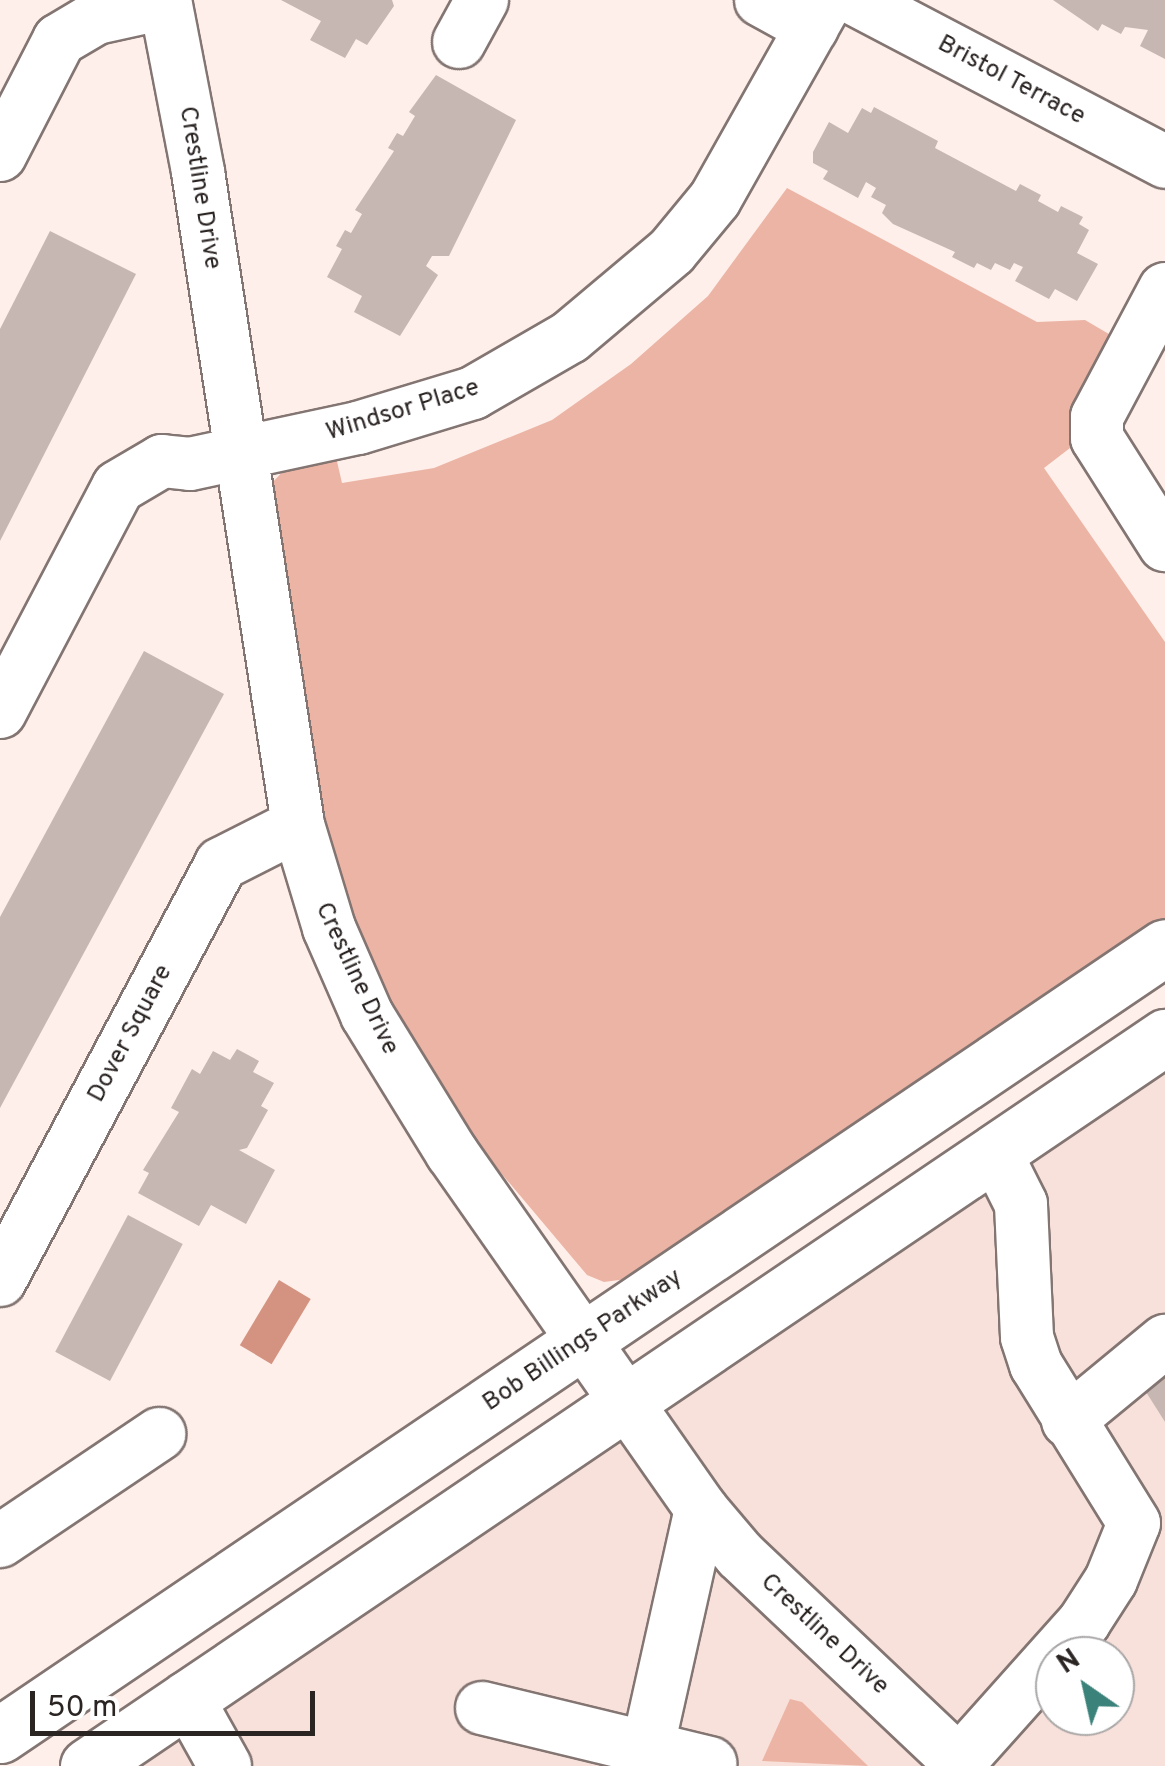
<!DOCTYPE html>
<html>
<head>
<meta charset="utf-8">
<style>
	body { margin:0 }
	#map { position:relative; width:1165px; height:1766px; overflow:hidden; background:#feefea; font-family:Overpass,sans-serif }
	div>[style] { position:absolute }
	.built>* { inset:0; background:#f9e1db }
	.green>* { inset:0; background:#ecb4a5 }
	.water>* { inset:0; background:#d49381; transform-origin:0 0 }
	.building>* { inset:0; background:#c6b7b3; transform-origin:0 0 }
	.roads { filter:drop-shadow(2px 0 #837572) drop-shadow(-2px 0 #837572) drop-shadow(0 2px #837572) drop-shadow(0 -2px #837572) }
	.minor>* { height:52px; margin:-26px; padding:0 26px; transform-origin:26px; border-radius:26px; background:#fff }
	.major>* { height:55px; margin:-27.5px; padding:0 27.5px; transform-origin:27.5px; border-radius:27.5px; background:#fff }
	span { translate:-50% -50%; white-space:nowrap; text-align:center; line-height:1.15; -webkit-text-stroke:8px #fff; paint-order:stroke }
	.street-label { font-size:25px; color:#2a2423 }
	.north { position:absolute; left:1035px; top:1636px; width:100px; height:100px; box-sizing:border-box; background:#fff; border:2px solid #aaa7a7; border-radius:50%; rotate:326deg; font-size:28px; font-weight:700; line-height:40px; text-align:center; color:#2a2423 }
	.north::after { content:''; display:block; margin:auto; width:35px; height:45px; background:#3b827a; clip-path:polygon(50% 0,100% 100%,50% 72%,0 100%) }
	.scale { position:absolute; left:30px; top:1691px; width:285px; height:45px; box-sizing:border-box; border:5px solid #2a2423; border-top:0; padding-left:12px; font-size:30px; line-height:35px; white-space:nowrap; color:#2a2423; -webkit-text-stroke:8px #fff; paint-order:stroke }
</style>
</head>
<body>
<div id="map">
	<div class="built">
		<div style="clip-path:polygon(evenodd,1165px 1064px,1165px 1766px,128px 1766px,1165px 1064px,1055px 1656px,1115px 1656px,1115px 1716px,1055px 1716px,1055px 1656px)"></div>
	</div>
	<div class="green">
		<div style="clip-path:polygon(787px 188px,1037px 322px,1085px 320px,1114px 337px,1071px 417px,1070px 448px,1044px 468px,1165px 642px,1165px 918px,634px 1278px,604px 1282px,587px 1275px,479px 1147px,403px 1033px,351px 920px,314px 796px,272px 483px,286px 468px,336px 457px,342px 483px,434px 468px,552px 420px,631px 364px,708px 296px)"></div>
		<div style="clip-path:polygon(790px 1699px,802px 1702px,868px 1766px,762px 1761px)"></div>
	</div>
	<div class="water">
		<div style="left:279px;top:1280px;width:37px;height:76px;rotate:31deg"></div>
	</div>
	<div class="building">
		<div style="clip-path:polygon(281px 0,392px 0,394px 6px,367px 45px,356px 39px,345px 58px,310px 40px,321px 21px)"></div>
		<div style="clip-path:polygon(1053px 0,1165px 0,1165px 59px,1140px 46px,1148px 30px,1125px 27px,1121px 34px,1102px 24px,1098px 31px)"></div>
		<div style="clip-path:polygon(436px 75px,516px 120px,449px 256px,432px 256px,426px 266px,438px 275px,400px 336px,354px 312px,362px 296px,327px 277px,342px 249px,336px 246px,345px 230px,351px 233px,362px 214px,355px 210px,394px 151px,388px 148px,397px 133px,403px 136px,415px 116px,409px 112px)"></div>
		<div style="clip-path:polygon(874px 107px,938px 141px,935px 148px,1016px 191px,1020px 184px,1041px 195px,1038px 201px,1058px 212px,1061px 206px,1083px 217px,1079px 224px,1089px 230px,1077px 253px,1098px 264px,1077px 301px,1055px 289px,1049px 299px,1015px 281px,1023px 267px,1014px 263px,1010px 270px,995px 263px,991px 270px,977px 263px,974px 268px,952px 257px,955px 252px,893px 224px,882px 213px,886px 205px,871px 197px,876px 188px,866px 182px,858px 198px,823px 179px,828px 171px,813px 163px,813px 152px,829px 122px,848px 133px,862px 108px,871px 113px)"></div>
		<div style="clip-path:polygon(50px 231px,136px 274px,0 541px,0 329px)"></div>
		<div style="clip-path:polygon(144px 651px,224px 694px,0 1108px,0 917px)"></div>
		<div style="clip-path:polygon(237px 1049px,259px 1061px,253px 1072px,274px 1083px,261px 1106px,268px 1110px,247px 1148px,239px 1150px,275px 1170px,246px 1224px,211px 1205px,199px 1226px,138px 1193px,149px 1173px,143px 1170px,179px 1112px,171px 1108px,192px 1069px,200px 1074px,213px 1051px,230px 1060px)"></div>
		<div style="left:128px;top:1215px;width:62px;height:155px;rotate:28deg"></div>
		<div style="clip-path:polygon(1165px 1370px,1165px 1422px,1141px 1384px)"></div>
	</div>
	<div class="roads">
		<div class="minor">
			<div style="left:165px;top:0;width:175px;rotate:79.1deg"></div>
			<div style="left:198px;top:172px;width:661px;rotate:81.29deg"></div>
			<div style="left:298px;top:825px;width:108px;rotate:73.2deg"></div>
			<div style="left:329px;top:928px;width:95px;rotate:66.4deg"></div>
			<div style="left:367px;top:1015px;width:162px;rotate:58.4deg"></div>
			<div style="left:452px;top:1153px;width:434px;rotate:55deg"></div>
			<div style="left:701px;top:1509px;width:60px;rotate:49.7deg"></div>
			<div style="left:740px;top:1555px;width:307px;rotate:43.4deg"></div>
			<div style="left:761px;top:0;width:58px;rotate:28.8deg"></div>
			<div style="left:857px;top:0;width:348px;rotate:27.7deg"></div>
			<div style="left:459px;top:42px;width:48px;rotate:-61.3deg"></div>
			<div style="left:0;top:155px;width:129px;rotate:-62.8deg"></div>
			<div style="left:59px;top:40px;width:43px;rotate:-30.7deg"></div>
			<div style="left:96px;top:18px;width:71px;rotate:-12.3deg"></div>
			<div style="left:1165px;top:289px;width:145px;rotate:118deg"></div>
			<div style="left:1097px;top:417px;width:21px;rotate:90deg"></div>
			<div style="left:1097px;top:438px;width:127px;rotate:57.6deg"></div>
			<div style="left:0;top:712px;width:254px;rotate:-62.3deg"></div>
			<div style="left:118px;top:487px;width:51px;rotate:-30.6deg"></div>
			<div style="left:162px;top:461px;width:28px;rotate:6deg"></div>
			<div style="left:190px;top:464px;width:172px;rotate:-12.1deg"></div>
			<div style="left:358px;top:428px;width:120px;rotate:-16.9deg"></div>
			<div style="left:473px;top:393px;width:112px;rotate:-30deg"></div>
			<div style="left:570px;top:337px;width:133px;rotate:-40.1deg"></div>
			<div style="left:672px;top:251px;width:67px;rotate:-50.4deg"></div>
			<div style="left:715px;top:199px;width:228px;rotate:-60.6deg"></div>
			<div style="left:0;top:1280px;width:471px;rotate:-62deg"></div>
			<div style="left:221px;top:864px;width:86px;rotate:-26.9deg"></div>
			<div style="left:1068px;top:1421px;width:126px;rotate:-39.5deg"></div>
			<div style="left:0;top:1541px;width:192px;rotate:-33.9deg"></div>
			<div style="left:187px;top:1698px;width:78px;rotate:60.8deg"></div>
			<div style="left:482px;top:1708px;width:235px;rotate:13.6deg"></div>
			<div style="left:648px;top:1746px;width:243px;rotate:-77.4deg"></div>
			<div style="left:959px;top:1762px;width:188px;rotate:-48.2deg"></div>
			<div style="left:1084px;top:1622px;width:50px;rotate:-57.3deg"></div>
			<div style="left:1111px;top:1580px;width:61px;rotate:-68deg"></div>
			<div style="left:1134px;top:1523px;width:186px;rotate:-121.8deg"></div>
			<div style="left:1036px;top:1365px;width:29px;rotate:-108deg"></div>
			<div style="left:1027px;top:1337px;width:133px;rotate:-92.6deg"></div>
			<div style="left:1021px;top:1204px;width:58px;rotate:-116.6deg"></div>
		</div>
		<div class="major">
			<div style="left:0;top:1735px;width:1406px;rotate:-34.07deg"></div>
			<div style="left:88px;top:1766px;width:1301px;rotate:-34.09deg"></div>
		</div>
	</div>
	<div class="street-label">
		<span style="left:1011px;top:81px;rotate:28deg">Bristol Terrace</span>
		<span style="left:199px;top:188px;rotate:81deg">Crestline Drive</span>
		<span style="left:403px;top:411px;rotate:-17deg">Windsor Place</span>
		<span style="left:356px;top:979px;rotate:65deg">Crestline Drive</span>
		<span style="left:131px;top:1034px;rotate:-62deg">Dover Square</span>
		<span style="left:583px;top:1341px;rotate:-34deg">Bob Billings Parkway</span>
		<span style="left:824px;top:1635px;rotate:43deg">Crestline Drive</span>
	</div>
	<div class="north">N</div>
	<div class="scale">50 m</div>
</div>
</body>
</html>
